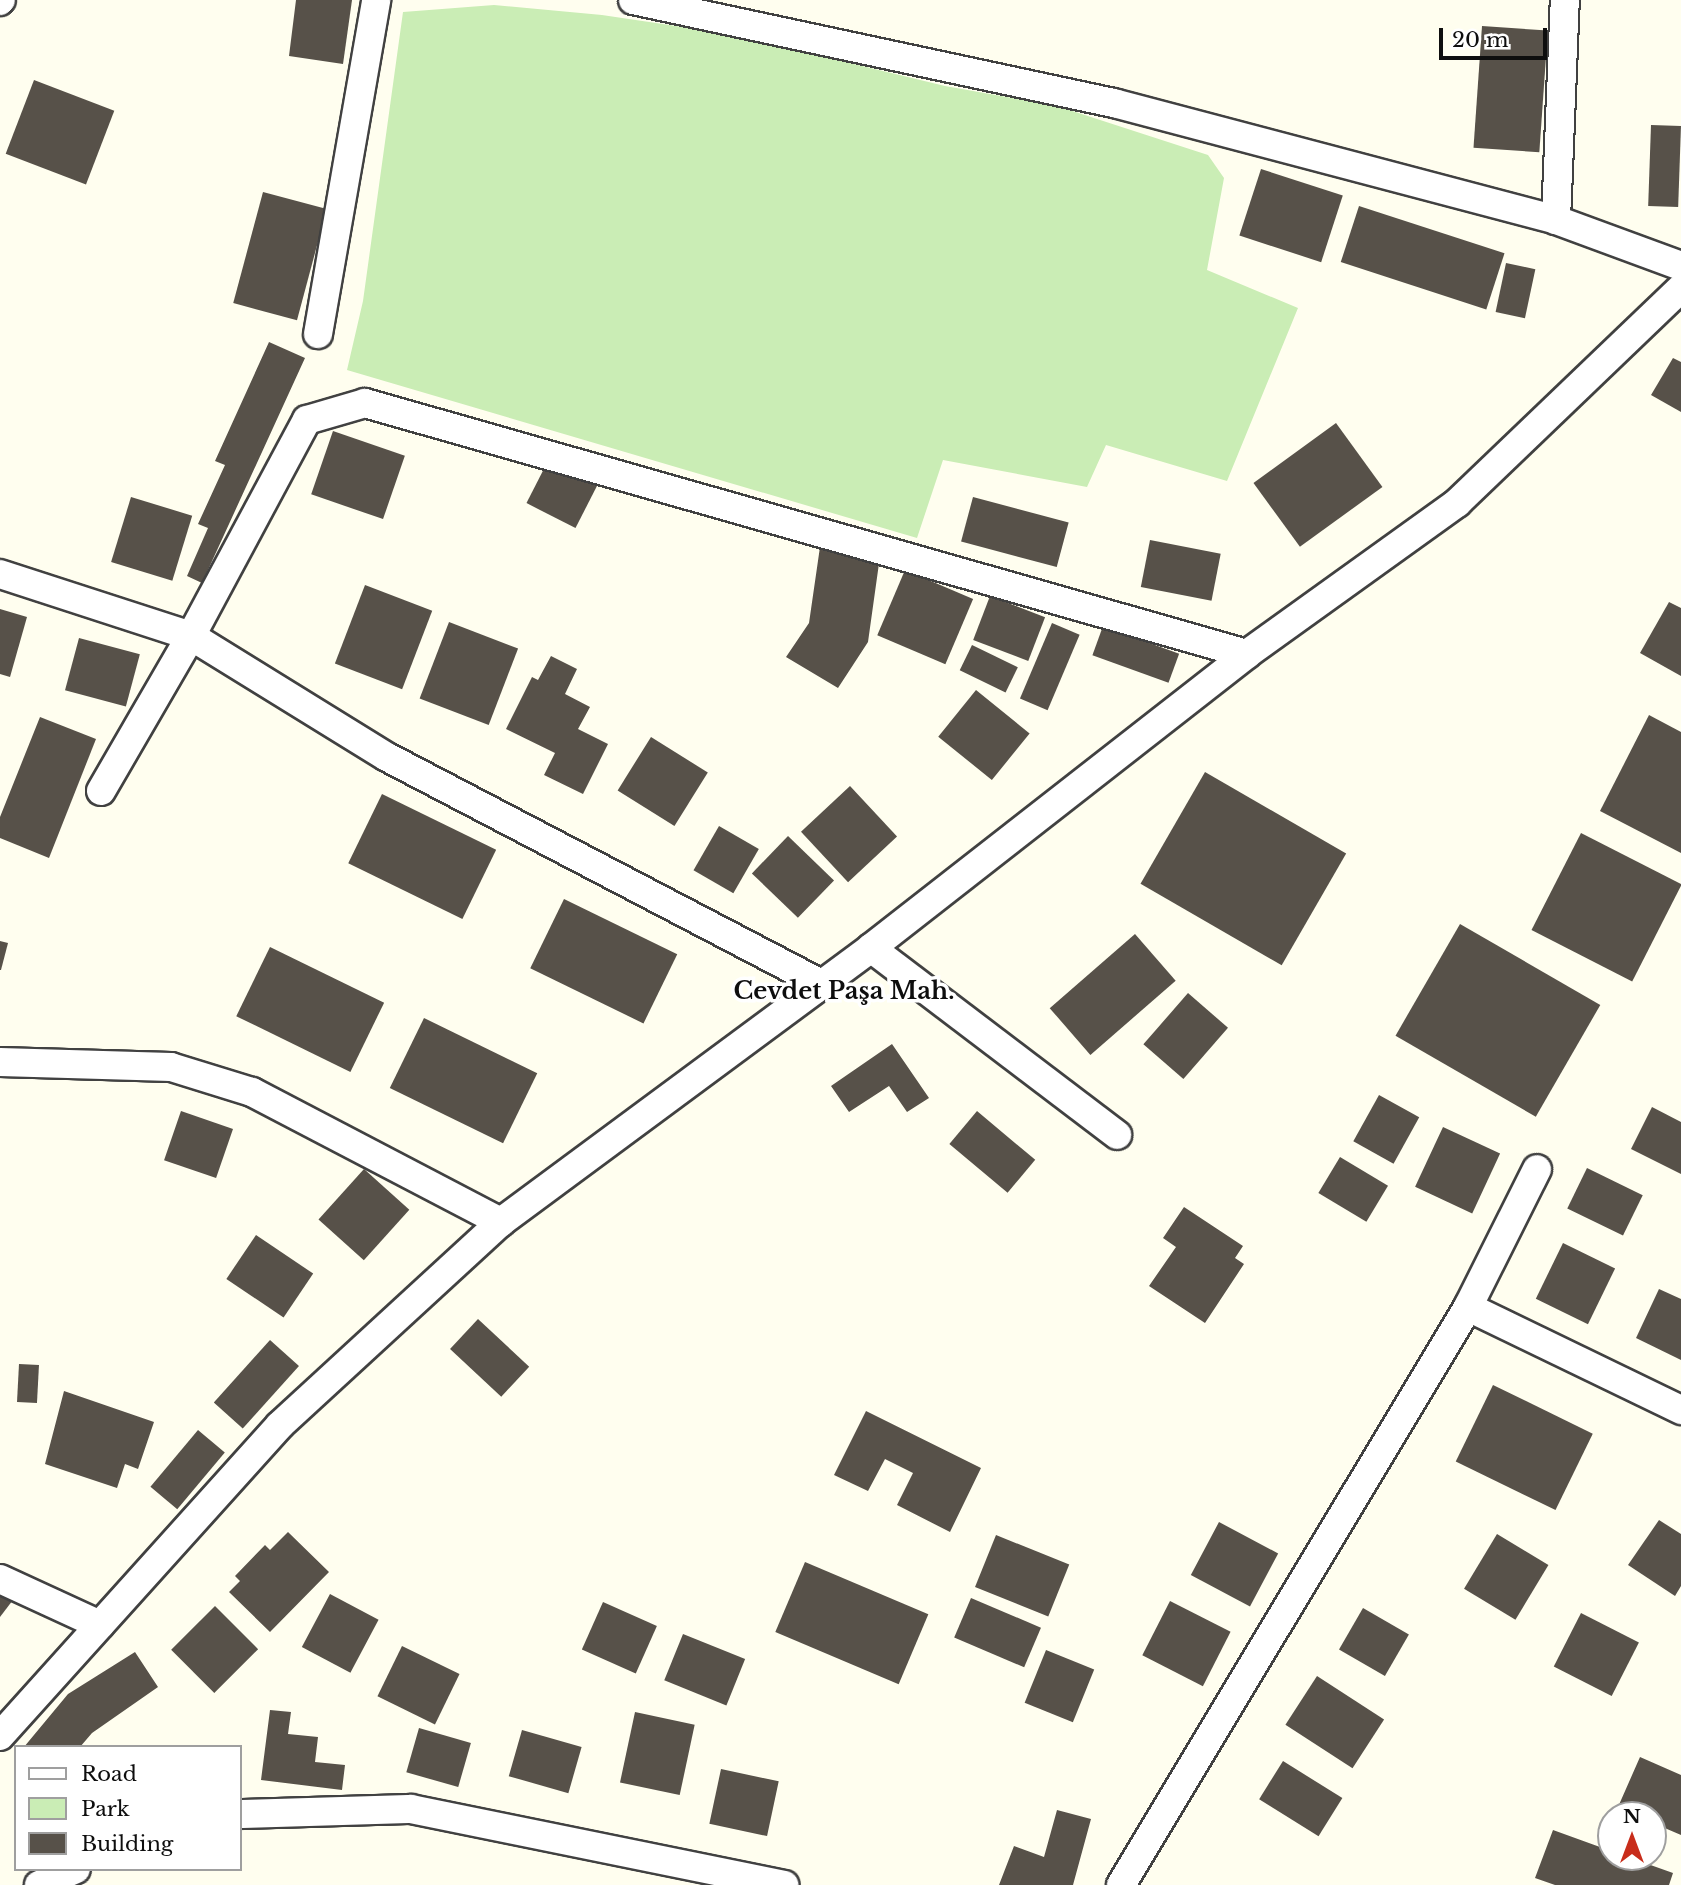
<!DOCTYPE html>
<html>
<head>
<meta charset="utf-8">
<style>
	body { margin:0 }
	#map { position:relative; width:1681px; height:1885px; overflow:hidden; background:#fffeef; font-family:"Libre Baskerville",serif }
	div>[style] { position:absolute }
	.green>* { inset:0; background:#caedb5 }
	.building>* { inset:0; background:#575149; transform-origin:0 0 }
	.roads { filter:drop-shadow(2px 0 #414141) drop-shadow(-2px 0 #414141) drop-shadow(0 2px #414141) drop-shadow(0 -2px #414141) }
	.minor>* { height:28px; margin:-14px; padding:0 14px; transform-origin:14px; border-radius:14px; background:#fff }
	span { translate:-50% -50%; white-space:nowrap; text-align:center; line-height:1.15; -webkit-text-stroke:7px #fff; paint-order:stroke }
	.district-label { font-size:24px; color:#0e0e0e; font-weight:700 }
	.legend { position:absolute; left:14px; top:1745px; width:228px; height:126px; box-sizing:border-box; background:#fff; border:2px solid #9f9f9f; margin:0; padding:9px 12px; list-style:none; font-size:21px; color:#0e0e0e }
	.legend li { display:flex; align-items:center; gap:14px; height:35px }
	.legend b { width:35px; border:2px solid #9f9f9f }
	.north { position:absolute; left:1597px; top:1801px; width:70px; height:70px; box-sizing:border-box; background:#fff; border:2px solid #9f9f9f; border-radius:50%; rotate:0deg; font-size:19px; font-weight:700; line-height:28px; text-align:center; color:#0e0e0e }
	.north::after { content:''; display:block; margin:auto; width:24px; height:32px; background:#c82d1b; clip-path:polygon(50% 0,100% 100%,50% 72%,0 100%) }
	.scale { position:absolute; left:1439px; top:28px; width:108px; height:32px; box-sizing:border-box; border:4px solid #0e0e0e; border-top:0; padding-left:9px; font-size:21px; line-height:24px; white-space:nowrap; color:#0e0e0e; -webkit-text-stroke:5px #fff; paint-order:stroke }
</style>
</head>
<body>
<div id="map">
	<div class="green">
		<div style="clip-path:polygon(494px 5px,602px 15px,730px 34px,945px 86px,1057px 106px,1208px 155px,1224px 178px,1207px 270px,1298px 308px,1227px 481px,1106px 445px,1087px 487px,943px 460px,917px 538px,347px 370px,363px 301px,403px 12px)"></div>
	</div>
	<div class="building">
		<div style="clip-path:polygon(296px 0,352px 0,343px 64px,289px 56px)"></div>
		<div style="left:1482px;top:26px;width:66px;height:122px;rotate:4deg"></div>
		<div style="left:34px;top:80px;width:86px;height:79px;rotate:21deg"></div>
		<div style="left:1651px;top:125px;width:30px;height:81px;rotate:2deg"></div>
		<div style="left:1261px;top:169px;width:86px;height:70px;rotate:18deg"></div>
		<div style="left:263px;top:192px;width:66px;height:115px;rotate:15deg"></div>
		<div style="left:1359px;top:206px;width:153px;height:59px;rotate:18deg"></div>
		<div style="left:1506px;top:263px;width:30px;height:50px;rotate:12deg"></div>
		<div style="clip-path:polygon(269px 342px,305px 358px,202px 583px,187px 576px,208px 528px,198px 524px,225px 465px,215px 461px)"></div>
		<div style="clip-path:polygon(1673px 358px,1681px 362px,1681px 412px,1651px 395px)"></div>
		<div style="left:1336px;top:423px;width:79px;height:102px;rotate:54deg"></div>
		<div style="left:333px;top:431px;width:76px;height:67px;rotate:19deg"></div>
		<div style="left:551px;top:455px;width:55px;height:54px;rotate:27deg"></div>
		<div style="left:131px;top:497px;width:64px;height:68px;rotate:17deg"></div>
		<div style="left:973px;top:497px;width:99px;height:46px;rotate:15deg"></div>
		<div style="clip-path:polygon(821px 540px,881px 549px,868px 642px,838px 688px,786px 657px,809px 623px)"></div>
		<div style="left:1150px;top:540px;width:72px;height:48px;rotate:11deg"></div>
		<div style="left:905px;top:570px;width:74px;height:71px;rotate:23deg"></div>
		<div style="left:365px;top:585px;width:72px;height:84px;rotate:21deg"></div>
		<div style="left:990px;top:596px;width:59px;height:47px;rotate:21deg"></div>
		<div style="clip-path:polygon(1669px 602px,1681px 608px,1681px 676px,1640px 653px)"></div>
		<div style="clip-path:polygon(0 609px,27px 617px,10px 677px,0 674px)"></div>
		<div style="left:449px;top:622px;width:74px;height:82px;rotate:21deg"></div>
		<div style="left:1052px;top:623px;width:30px;height:82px;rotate:23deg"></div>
		<div style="left:1103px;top:626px;width:81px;height:31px;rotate:20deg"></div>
		<div style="left:79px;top:638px;width:63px;height:54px;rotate:15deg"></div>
		<div style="left:972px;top:645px;width:51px;height:28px;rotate:26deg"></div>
		<div style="clip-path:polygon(551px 656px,577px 669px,565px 694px,590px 707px,578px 729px,608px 744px,583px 794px,544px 775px,555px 753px,506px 729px,532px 677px,538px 680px)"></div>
		<div style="left:976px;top:690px;width:69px;height:60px;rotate:39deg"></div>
		<div style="clip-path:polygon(1649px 715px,1681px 732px,1681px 853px,1600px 811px)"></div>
		<div style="clip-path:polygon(40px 717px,96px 739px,49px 858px,0 838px,0 817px)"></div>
		<div style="left:651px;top:737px;width:67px;height:63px;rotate:32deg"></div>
		<div style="left:1205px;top:772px;width:163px;height:129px;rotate:30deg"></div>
		<div style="left:850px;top:786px;width:69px;height:67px;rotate:47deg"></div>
		<div style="left:382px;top:794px;width:127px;height:77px;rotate:26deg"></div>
		<div style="left:719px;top:826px;width:46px;height:51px;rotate:30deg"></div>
		<div style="left:1581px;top:833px;width:113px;height:109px;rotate:27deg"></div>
		<div style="left:788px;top:836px;width:64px;height:52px;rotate:44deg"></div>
		<div style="left:564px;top:899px;width:126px;height:77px;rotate:26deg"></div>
		<div style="left:1460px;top:924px;width:162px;height:129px;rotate:30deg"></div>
		<div style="left:1135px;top:934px;width:62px;height:113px;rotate:49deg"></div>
		<div style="clip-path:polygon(0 941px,8px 943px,1px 970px,0 970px)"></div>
		<div style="left:270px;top:947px;width:127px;height:77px;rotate:26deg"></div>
		<div style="left:1188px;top:993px;width:53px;height:68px;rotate:41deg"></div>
		<div style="left:424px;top:1018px;width:126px;height:78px;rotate:26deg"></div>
		<div style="clip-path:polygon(892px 1044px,929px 1098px,907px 1112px,889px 1086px,849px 1112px,831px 1086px)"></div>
		<div style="left:1379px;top:1095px;width:46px;height:53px;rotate:29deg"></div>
		<div style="clip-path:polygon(1652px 1107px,1681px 1122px,1681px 1174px,1631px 1149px)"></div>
		<div style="left:181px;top:1111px;width:55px;height:52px;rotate:19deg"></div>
		<div style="left:977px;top:1111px;width:76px;height:43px;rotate:40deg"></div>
		<div style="left:1443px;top:1127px;width:63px;height:66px;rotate:25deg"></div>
		<div style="left:1340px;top:1157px;width:56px;height:42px;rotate:31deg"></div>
		<div style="left:1587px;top:1168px;width:62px;height:45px;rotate:26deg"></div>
		<div style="left:364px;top:1169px;width:61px;height:68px;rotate:42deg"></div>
		<div style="clip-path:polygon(1184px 1207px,1243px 1246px,1235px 1258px,1244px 1264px,1205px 1323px,1149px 1286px,1176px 1247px,1163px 1238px)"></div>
		<div style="left:256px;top:1235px;width:69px;height:53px;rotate:34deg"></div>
		<div style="left:1563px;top:1243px;width:58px;height:62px;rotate:26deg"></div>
		<div style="clip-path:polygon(1659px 1289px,1681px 1299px,1681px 1360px,1636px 1338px)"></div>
		<div style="left:478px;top:1319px;width:70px;height:41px;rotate:43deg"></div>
		<div style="left:270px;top:1340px;width:39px;height:84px;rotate:42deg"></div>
		<div style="left:19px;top:1364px;width:20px;height:38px;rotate:3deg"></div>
		<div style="left:1493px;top:1385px;width:111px;height:85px;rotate:26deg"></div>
		<div style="clip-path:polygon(64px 1391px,154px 1422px,138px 1469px,125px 1464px,117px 1488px,45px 1464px)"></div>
		<div style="clip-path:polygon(866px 1411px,981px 1468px,950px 1532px,897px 1505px,913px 1473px,885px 1459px,868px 1491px,834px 1475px)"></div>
		<div style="left:198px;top:1430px;width:35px;height:74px;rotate:40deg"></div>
		<div style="clip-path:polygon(1659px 1520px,1681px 1534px,1681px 1586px,1675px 1596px,1628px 1565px)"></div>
		<div style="left:1219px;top:1522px;width:67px;height:60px;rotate:28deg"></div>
		<div style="clip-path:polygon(288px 1532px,329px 1572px,270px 1632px,229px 1592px,240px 1581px,235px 1576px,265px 1545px,270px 1550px)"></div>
		<div style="left:1497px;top:1534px;width:60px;height:64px;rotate:31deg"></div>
		<div style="left:996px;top:1535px;width:79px;height:56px;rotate:22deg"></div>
		<div style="left:805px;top:1562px;width:134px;height:76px;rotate:23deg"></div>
		<div style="clip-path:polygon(0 1584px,16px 1596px,0 1617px)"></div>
		<div style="left:330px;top:1594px;width:55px;height:60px;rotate:28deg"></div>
		<div style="left:971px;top:1598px;width:76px;height:43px;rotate:23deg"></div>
		<div style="left:1170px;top:1601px;width:68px;height:61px;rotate:27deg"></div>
		<div style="left:603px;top:1602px;width:59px;height:52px;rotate:24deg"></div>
		<div style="left:215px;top:1606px;width:61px;height:62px;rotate:45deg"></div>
		<div style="left:1363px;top:1608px;width:53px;height:48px;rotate:30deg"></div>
		<div style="left:1581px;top:1613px;width:65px;height:60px;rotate:27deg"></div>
		<div style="left:683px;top:1634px;width:67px;height:50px;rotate:22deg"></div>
		<div style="left:402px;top:1646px;width:64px;height:56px;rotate:26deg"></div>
		<div style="left:1046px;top:1650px;width:52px;height:57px;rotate:22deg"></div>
		<div style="clip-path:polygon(135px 1652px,158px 1687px,92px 1733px,80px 1747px,24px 1747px,68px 1694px)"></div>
		<div style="left:1317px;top:1676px;width:80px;height:58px;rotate:33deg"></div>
		<div style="clip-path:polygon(270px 1710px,291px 1712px,288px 1734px,318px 1737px,315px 1762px,345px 1765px,342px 1790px,261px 1780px)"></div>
		<div style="left:635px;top:1712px;width:61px;height:72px;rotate:12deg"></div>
		<div style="left:419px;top:1728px;width:54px;height:46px;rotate:16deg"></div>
		<div style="left:522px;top:1730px;width:62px;height:48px;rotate:16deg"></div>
		<div style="clip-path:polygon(1640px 1757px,1681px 1775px,1681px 1835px,1653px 1823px,1653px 1815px,1635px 1815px,1618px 1807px)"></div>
		<div style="left:1283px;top:1761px;width:70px;height:45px;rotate:32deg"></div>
		<div style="left:721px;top:1769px;width:59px;height:56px;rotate:12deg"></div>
		<div style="clip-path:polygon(1057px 1810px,1091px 1819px,1073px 1885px,999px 1885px,1014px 1846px,1044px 1857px)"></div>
		<div style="clip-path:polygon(1553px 1830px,1611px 1851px,1611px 1857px,1628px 1857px,1673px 1873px,1669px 1885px,1555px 1885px,1535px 1878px)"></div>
	</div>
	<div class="roads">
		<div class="minor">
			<div style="left:633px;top:0;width:492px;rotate:12.1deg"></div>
			<div style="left:1114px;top:103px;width:457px;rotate:14.8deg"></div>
			<div style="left:1556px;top:220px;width:133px;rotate:20.2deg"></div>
			<div style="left:0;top:1px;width:1px;rotate:-45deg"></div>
			<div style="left:1556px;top:220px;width:220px;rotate:-87.7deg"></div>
			<div style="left:318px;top:334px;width:339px;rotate:-80.1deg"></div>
			<div style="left:0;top:574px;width:201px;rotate:18deg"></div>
			<div style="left:191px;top:636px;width:230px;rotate:31.7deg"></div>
			<div style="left:387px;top:757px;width:490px;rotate:27.6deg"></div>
			<div style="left:101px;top:791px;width:179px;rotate:-59.9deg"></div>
			<div style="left:191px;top:636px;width:245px;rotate:-61.8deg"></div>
			<div style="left:307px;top:420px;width:60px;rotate:-16.3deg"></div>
			<div style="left:365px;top:403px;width:917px;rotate:15.89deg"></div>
			<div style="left:871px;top:948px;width:309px;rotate:37.2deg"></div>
			<div style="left:0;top:1062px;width:171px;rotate:1.7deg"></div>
			<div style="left:171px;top:1067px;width:85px;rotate:17.2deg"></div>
			<div style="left:252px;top:1092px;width:281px;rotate:27.6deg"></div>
			<div style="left:1468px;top:1307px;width:237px;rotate:25.8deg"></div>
			<div style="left:0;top:1579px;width:110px;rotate:24.7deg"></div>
			<div style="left:0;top:1736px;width:418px;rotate:-48deg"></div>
			<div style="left:280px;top:1425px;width:300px;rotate:-42.6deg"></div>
			<div style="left:501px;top:1222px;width:460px;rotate:-36.5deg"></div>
			<div style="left:871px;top:948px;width:477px;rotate:-38deg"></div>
			<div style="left:1247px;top:654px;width:259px;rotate:-35.7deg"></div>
			<div style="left:1457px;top:503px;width:310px;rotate:-43.8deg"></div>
			<div style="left:240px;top:1814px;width:171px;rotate:-1.7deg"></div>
			<div style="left:411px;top:1809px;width:381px;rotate:11.5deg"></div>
			<div style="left:39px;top:1885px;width:40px;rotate:-23.4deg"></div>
			<div style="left:1121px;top:1885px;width:674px;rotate:-59.02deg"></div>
			<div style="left:1468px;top:1307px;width:154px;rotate:-63.4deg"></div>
		</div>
	</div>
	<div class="district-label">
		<span style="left:844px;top:991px">Cevdet Paşa Mah.</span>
	</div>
	<ul class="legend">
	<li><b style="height:9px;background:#fff"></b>Road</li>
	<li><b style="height:19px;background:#caedb5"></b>Park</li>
	<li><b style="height:19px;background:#575149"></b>Building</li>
	</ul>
	<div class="north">N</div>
	<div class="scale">20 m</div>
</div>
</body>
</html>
